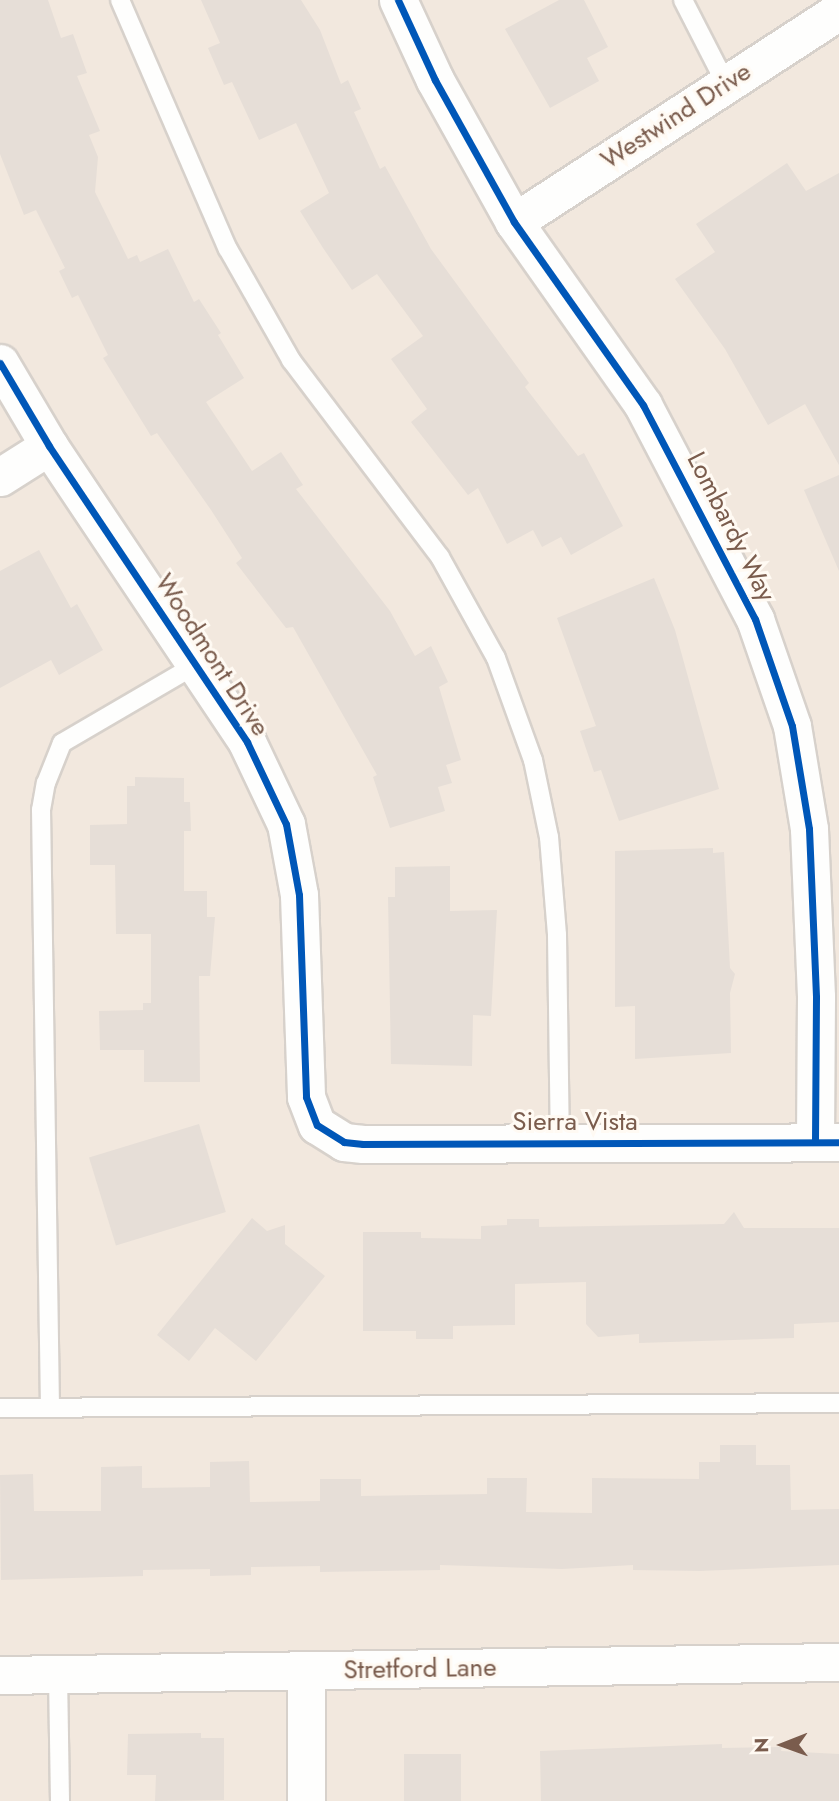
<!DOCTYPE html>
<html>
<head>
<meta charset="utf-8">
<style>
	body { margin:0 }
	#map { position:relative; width:839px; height:1801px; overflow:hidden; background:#f9f5f0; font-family:Jost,sans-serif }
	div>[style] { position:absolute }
	.residential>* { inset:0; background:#f2e8de; transform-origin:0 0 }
	.building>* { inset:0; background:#e6ded7; transform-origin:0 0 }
	.roads { filter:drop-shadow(2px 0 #d7d1cb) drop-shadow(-2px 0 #d7d1cb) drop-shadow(0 2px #d7d1cb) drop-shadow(0 -2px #d7d1cb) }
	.service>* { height:18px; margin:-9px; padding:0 9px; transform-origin:9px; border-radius:9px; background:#fefefd }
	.minor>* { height:37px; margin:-18.5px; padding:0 18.5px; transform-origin:18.5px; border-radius:18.5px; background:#fefefd }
	.cycleway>* { height:7px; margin:-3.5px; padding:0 3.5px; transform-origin:3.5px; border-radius:3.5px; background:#0057b8 }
	span { translate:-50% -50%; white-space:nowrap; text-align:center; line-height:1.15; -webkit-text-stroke:6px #fffaf3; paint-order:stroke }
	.street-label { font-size:26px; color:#7a5c4d }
	.north { position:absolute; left:748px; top:1710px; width:70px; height:70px; -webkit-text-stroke:5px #fffaf3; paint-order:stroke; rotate:269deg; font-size:19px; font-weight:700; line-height:28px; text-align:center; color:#7a5c4d }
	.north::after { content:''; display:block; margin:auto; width:24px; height:32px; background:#7a5c4d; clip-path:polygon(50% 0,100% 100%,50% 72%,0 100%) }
</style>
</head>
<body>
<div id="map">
	<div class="residential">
		<div style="left:0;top:0;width:839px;height:1801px"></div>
	</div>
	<div class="building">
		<div style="clip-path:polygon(0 0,48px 0,61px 38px,73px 34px,87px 73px,77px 76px,100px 131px,89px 135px,98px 157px,95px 192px,128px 259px,137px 255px,140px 262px,168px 249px,194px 302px,199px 299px,221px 333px,218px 335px,244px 378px,206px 402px,252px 471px,281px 452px,303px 485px,296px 489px,390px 611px,415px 656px,431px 646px,448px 682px,439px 687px,461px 760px,446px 765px,452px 783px,438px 787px,445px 811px,390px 828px,373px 777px,377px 775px,293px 627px,286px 628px,236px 563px,242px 558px,211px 510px,157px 433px,151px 436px,103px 358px,108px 355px,78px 295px,72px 298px,59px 271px,65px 268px,36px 210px,24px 215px,0 154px)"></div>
		<div style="clip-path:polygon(201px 0,301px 0,320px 30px,341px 84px,348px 80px,361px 109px,354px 112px,380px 169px,385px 166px,431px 249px,529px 383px,525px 387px,578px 456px,584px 453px,623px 526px,571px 555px,561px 537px,542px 547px,533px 530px,507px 544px,478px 488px,468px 495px,411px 422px,427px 409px,391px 359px,423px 336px,377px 274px,352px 290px,323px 248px,300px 211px,329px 193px,296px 123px,259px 140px,232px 82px,224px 85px,208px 48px,220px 43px)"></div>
		<div style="clip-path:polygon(559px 0,584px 0,608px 47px,587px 58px,599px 81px,550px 108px,505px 29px)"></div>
		<div style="clip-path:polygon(787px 163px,806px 191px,839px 173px,839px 465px,805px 404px,768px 425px,725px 349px,675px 279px,715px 252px,696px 224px)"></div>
		<div style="clip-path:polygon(839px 475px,839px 571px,804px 490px)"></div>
		<div style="clip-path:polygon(39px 550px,71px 608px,77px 604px,103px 650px,59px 675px,51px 660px,0 688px,0 571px)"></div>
		<div style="clip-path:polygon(654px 578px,675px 630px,719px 789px,619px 821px,601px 770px,594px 772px,580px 731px,596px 726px,557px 618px)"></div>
		<div style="clip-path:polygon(135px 777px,184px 778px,184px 802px,190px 802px,191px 831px,184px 831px,184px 891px,207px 891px,207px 917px,215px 917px,210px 976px,199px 976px,200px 1082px,144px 1082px,144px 1050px,100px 1050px,99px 1011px,143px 1010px,143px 1003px,151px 1003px,151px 934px,116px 934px,115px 865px,90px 865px,90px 825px,127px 824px,127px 786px,135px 786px)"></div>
		<div style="clip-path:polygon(713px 848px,713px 853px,724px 852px,730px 968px,735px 974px,730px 993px,731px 1053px,635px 1059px,635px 1006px,615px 1007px,615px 851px)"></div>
		<div style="clip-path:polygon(450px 866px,450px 911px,497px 910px,491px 1016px,473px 1015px,472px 1066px,391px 1064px,388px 897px,395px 897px,395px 867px)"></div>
		<div style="left:199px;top:1124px;width:92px;height:115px;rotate:73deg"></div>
		<div style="clip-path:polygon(734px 1212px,744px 1228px,839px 1228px,839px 1322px,794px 1324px,794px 1338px,639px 1343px,639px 1334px,598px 1337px,586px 1324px,586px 1282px,515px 1284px,515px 1325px,453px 1326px,453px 1339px,416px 1339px,416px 1331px,363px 1331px,363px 1232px,421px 1232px,421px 1238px,481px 1239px,481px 1226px,507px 1225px,507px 1219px,539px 1219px,539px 1227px,724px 1224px)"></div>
		<div style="clip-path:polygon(252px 1218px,267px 1231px,285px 1225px,285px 1244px,325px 1276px,256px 1361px,215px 1328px,189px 1361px,157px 1335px)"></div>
		<div style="clip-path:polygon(720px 1445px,756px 1445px,756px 1465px,790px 1465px,791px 1510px,839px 1509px,839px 1565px,700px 1571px,633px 1570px,633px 1565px,562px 1569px,440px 1565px,440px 1570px,320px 1572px,320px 1566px,251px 1567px,251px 1575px,210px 1576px,210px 1569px,143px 1570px,143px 1576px,1px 1580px,0 1475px,33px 1474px,34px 1511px,101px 1511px,101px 1467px,142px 1466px,142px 1488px,210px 1487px,210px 1462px,249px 1461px,250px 1502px,320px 1501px,320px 1479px,361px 1479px,361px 1496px,487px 1494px,487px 1478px,527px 1478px,526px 1512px,592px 1513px,592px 1478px,699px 1479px,699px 1462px,720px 1462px)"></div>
		<div style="clip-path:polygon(201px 1733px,201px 1738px,224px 1738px,224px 1800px,155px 1801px,156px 1775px,127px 1775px,128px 1734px)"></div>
		<div style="clip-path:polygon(722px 1744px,722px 1748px,782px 1747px,781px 1751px,839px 1754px,839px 1801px,541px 1801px,540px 1751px)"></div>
		<div style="left:404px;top:1754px;width:57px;height:47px"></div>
	</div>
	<div class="roads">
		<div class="service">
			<div style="left:120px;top:0;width:271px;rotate:66.6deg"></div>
			<div style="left:228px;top:249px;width:128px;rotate:60.4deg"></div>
			<div style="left:291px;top:360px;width:247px;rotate:52.9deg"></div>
			<div style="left:440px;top:557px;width:115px;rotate:61deg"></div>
			<div style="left:496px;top:658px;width:109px;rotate:70.1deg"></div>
			<div style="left:533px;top:760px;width:79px;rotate:78.3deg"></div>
			<div style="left:549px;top:837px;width:98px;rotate:85.3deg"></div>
			<div style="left:557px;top:935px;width:208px;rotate:89.2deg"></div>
			<div style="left:683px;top:0;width:94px;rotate:62.9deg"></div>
			<div style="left:0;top:1408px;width:839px;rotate:-0.34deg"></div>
			<div style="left:50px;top:1408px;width:598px;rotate:-90.86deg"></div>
			<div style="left:41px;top:810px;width:27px;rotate:-80deg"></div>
			<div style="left:46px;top:783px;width:43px;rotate:-68.2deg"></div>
			<div style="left:62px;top:743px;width:153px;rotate:-30.3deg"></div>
			<div style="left:58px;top:1674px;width:127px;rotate:89.1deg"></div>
		</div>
		<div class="minor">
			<div style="left:398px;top:0;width:88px;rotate:65.2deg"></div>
			<div style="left:435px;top:80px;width:162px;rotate:60.9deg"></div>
			<div style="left:514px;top:222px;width:224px;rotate:54.8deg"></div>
			<div style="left:643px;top:405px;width:242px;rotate:62.4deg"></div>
			<div style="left:755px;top:619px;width:113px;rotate:70.9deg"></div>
			<div style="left:792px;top:726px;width:104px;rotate:80.6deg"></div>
			<div style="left:809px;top:829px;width:168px;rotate:87.6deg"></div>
			<div style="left:816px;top:997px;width:145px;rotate:90.4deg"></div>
			<div style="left:514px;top:222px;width:387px;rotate:-33deg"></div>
			<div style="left:0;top:363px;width:96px;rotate:59.4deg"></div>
			<div style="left:49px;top:446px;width:356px;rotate:56.2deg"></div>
			<div style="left:247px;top:742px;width:91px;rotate:64.6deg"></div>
			<div style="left:286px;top:824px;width:72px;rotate:79.6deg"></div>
			<div style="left:299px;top:895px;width:202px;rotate:88deg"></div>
			<div style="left:306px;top:1097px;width:30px;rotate:69deg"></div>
			<div style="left:317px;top:1125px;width:32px;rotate:32deg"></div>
			<div style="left:344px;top:1142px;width:19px;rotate:6deg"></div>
			<div style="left:363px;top:1144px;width:476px;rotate:-0.2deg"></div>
			<div style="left:0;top:477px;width:58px;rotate:-32.3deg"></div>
			<div style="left:306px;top:1671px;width:130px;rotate:90deg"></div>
			<div style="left:0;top:1675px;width:839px;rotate:-0.89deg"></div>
		</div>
	</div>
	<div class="cycleway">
		<div style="left:398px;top:0;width:88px;rotate:65.2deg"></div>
		<div style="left:435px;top:80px;width:162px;rotate:60.9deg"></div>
		<div style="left:514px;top:222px;width:224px;rotate:54.8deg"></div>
		<div style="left:643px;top:405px;width:242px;rotate:62.4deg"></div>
		<div style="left:755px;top:619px;width:113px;rotate:70.9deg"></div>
		<div style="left:792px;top:726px;width:104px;rotate:80.6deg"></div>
		<div style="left:809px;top:829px;width:168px;rotate:87.6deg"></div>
		<div style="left:816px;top:997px;width:145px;rotate:90.4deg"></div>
		<div style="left:0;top:363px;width:96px;rotate:59.4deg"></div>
		<div style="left:49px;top:446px;width:356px;rotate:56.2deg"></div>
		<div style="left:247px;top:742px;width:91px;rotate:64.6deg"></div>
		<div style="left:286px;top:824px;width:72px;rotate:79.6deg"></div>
		<div style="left:299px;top:895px;width:202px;rotate:88deg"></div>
		<div style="left:306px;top:1097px;width:30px;rotate:69deg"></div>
		<div style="left:317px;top:1125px;width:32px;rotate:32deg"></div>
		<div style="left:344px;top:1142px;width:19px;rotate:6deg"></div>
		<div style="left:363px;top:1144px;width:476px;rotate:-0.2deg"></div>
	</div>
	<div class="street-label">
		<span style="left:676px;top:116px;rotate:-33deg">Westwind Drive</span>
		<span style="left:731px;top:527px;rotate:63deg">Lombardy Way</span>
		<span style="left:212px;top:655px;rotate:57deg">Woodmont Drive</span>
		<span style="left:575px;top:1122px">Sierra Vista</span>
		<span style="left:420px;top:1669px;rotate:-1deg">Stretford Lane</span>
	</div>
	<div class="north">N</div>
</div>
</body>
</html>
